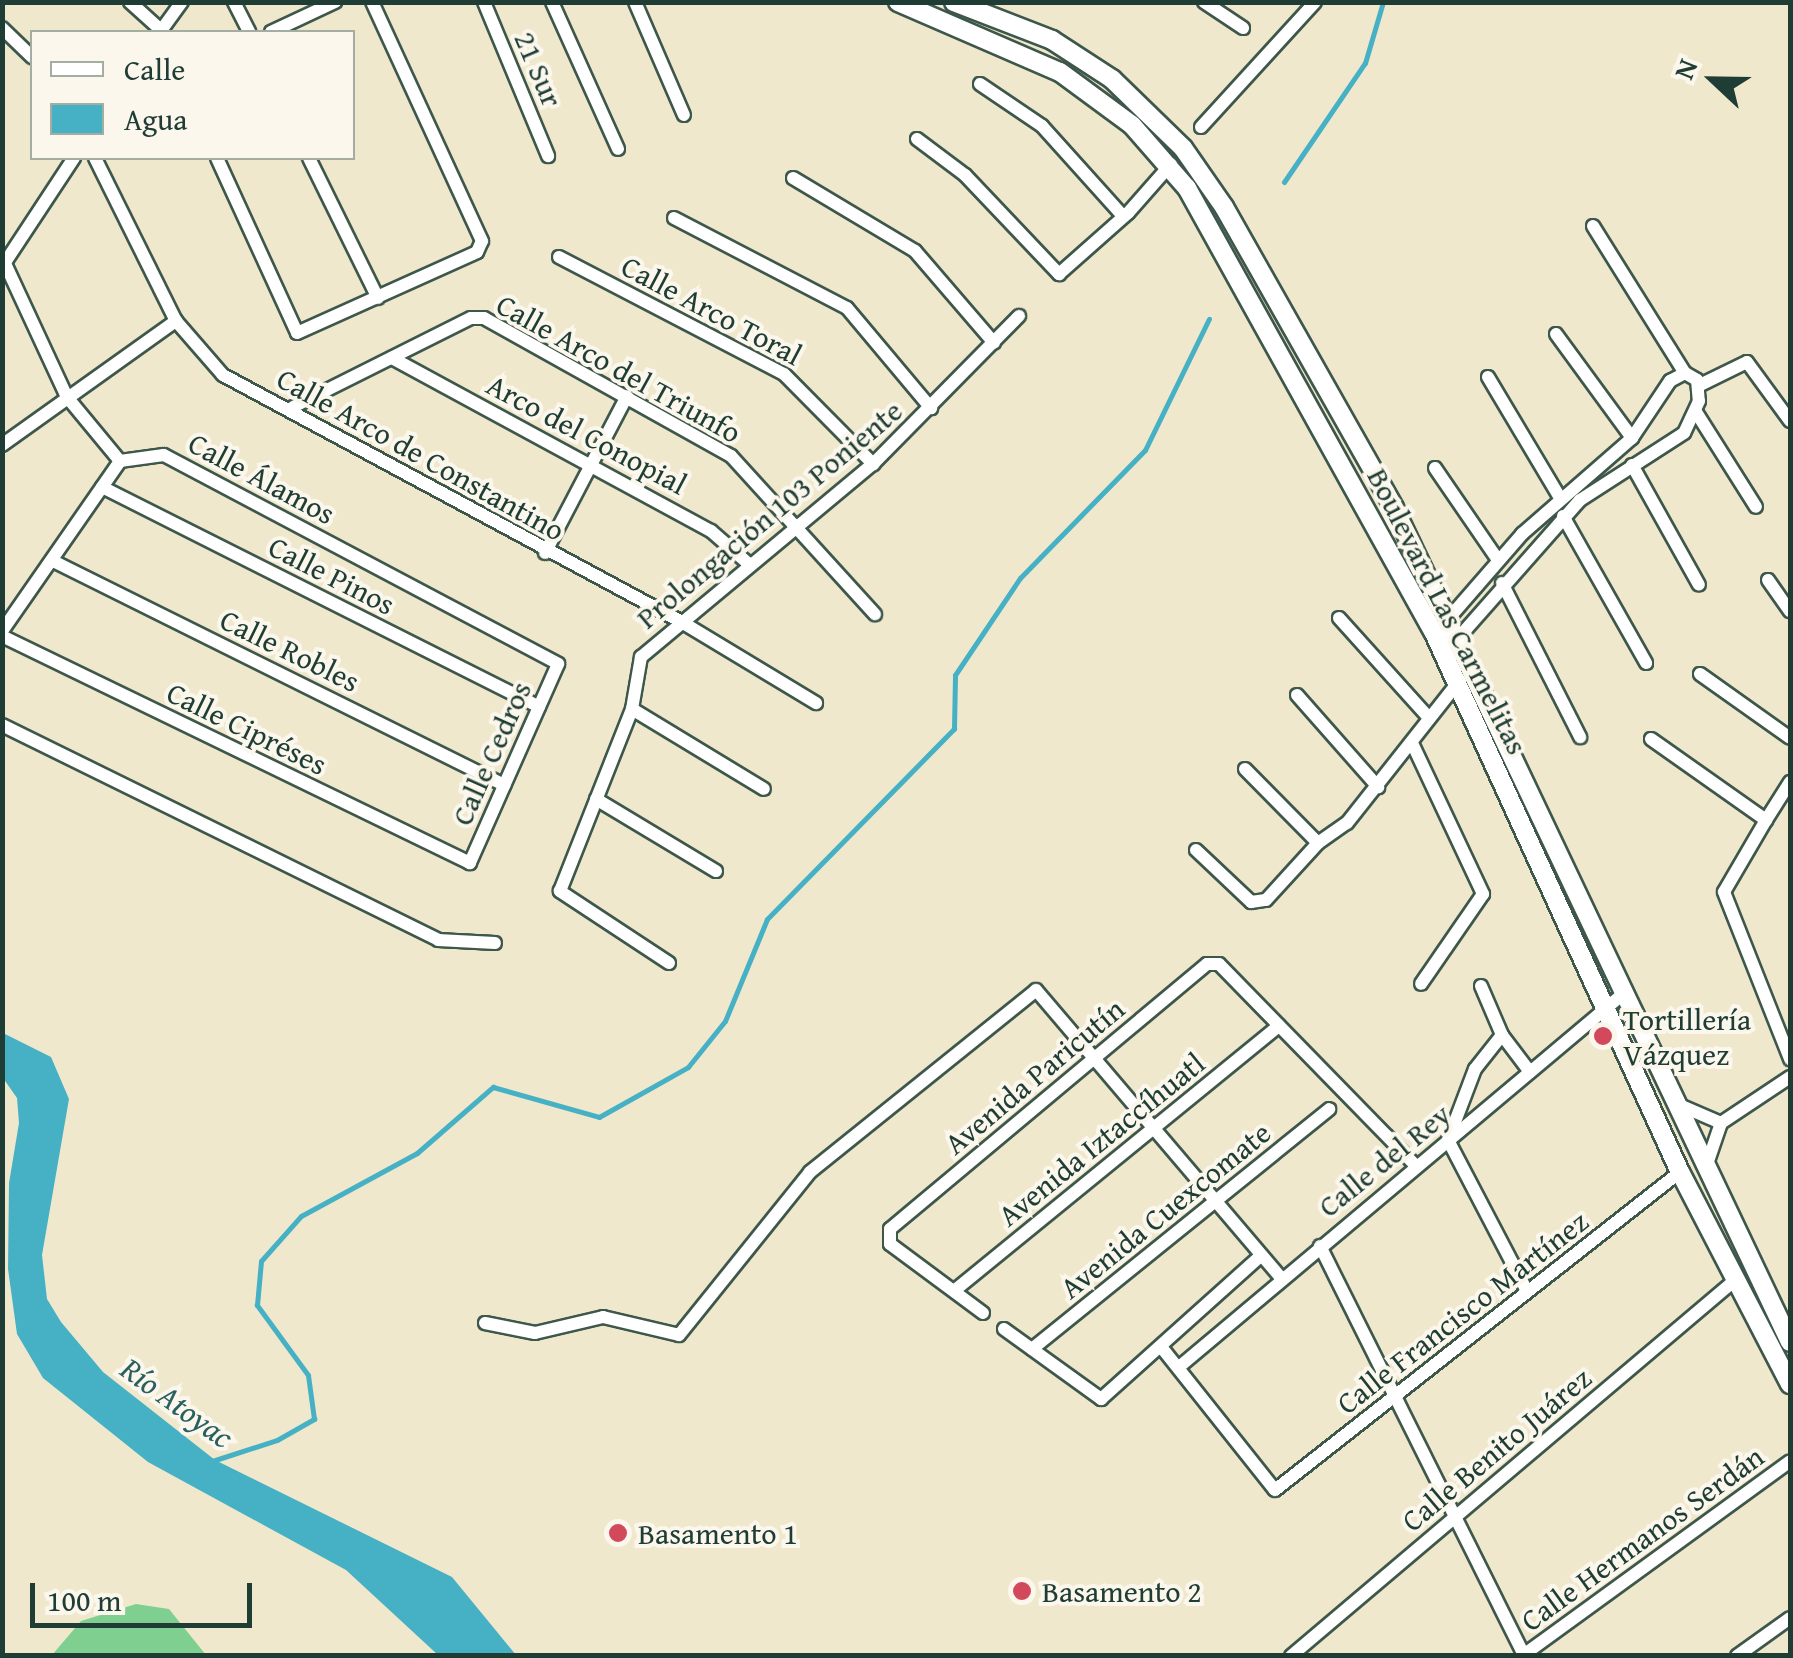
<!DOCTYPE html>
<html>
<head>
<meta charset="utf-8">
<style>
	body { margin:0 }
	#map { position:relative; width:1793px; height:1658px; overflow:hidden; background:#f0e8cd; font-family:"Gentium Book Plus",serif }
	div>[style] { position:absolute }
	.green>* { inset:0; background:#7fd090 }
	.water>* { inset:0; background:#46b1c5 }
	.stream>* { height:5px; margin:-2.5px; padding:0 2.5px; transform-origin:2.5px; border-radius:2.5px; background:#46b1c5 }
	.roads { filter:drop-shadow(2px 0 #3e574b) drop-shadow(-2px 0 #3e574b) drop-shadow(0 2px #3e574b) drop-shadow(0 -2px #3e574b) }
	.street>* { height:12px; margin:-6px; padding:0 6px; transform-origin:6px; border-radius:6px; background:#fff }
	.secondary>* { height:18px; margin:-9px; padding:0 9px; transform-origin:9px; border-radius:9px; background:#fff }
	.dots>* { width:28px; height:28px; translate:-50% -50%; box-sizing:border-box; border:5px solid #fbf7ec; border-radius:50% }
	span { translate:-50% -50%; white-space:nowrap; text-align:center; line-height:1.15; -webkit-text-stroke:8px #fbf7ec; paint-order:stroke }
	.street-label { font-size:30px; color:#1f3d34 }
	.poi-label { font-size:30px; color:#1f3d34 }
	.left { translate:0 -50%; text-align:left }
	.water-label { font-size:32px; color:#2b6060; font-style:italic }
	.frame { position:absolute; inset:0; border:5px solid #1f3d34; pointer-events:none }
	.legend { position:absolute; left:30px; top:30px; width:325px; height:130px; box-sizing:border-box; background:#fbf7ec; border:2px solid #a3ada2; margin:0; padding:12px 18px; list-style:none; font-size:30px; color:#1f3d34 }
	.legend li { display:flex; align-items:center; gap:20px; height:50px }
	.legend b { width:50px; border:2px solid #a3ada2 }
	.north { position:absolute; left:1663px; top:30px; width:100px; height:100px; -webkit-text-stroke:8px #fbf7ec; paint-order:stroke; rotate:292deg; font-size:28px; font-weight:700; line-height:40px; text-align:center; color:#1f3d34 }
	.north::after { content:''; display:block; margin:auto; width:35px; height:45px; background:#1f3d34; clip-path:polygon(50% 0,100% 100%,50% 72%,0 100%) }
	.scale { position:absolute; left:30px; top:1583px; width:222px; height:45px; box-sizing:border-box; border:5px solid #1f3d34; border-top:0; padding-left:12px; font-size:30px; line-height:35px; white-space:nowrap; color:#1f3d34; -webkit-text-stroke:8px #fbf7ec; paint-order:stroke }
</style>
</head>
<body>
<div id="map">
	<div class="green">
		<div style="clip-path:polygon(136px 1604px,169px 1609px,206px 1655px,52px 1655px,81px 1621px)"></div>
	</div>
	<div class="water">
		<div style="clip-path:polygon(3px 1033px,51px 1057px,69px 1099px,42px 1255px,47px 1299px,61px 1322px,103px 1372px,215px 1460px,452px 1577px,516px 1655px,438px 1655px,346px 1570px,148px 1462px,43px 1378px,17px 1334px,8px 1269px,9px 1183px,19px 1123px,17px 1098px,3px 1078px)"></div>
	</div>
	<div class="stream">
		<div style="left:1284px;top:182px;width:144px;rotate:-55.8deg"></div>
		<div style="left:1365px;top:63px;width:64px;rotate:-73.6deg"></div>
		<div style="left:209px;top:1462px;width:71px;rotate:-17.9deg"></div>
		<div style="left:277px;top:1440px;width:43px;rotate:-29.6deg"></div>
		<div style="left:314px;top:1419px;width:44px;rotate:-97.8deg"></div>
		<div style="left:308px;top:1375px;width:87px;rotate:-126.1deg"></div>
		<div style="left:257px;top:1305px;width:44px;rotate:-84.8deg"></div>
		<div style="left:261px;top:1261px;width:60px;rotate:-48.4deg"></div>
		<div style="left:301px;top:1216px;width:132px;rotate:-28.5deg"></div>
		<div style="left:417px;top:1153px;width:101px;rotate:-41deg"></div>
		<div style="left:493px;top:1087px;width:110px;rotate:15.8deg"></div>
		<div style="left:599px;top:1117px;width:102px;rotate:-29.3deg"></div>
		<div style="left:688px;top:1067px;width:59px;rotate:-51.2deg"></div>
		<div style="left:725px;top:1021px;width:110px;rotate:-67.6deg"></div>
		<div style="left:767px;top:919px;width:267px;rotate:-45.5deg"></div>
		<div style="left:954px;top:729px;width:54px;rotate:-88.9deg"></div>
		<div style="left:955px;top:675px;width:117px;rotate:-56.2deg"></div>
		<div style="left:1020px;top:578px;width:179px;rotate:-45.7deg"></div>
		<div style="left:1145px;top:450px;width:146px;rotate:-64deg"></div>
	</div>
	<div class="roads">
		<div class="street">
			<div style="left:130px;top:2px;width:43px;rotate:42.2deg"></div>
			<div style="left:234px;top:2px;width:34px;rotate:63deg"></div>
			<div style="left:484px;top:2px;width:167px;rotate:67.4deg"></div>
			<div style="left:552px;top:2px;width:161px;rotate:65.8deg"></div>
			<div style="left:635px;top:2px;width:123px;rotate:66.6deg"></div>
			<div style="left:1204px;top:2px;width:47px;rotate:33.7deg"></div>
			<div style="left:2px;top:28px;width:42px;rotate:44deg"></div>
			<div style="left:160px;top:32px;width:37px;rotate:-54deg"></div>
			<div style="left:271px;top:32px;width:71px;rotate:-25.1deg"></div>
			<div style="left:980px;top:84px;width:75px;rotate:34.1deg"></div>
			<div style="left:1042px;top:126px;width:122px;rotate:48deg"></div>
			<div style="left:1201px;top:127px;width:169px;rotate:-47.6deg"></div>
			<div style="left:917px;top:139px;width:60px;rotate:36.9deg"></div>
			<div style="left:965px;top:175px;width:137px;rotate:46.5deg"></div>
			<div style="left:1059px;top:274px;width:92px;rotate:-41.5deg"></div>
			<div style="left:1128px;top:213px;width:65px;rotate:-48.7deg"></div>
			<div style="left:95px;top:158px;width:182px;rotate:63.6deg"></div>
			<div style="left:176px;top:321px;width:72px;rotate:49deg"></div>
			<div style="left:223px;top:375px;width:519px;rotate:28.29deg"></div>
			<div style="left:680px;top:621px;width:159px;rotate:31.1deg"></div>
			<div style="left:217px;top:158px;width:192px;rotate:65.4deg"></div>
			<div style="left:297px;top:333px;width:197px;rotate:-24.2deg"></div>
			<div style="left:477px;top:252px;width:12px;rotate:-66deg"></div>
			<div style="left:482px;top:241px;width:263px;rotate:-114.7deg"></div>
			<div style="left:309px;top:158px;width:156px;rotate:63.8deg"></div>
			<div style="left:793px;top:178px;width:142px;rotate:30.9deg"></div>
			<div style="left:915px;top:251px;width:121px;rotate:49.3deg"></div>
			<div style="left:674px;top:218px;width:195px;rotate:27.5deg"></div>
			<div style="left:847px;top:308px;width:131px;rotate:50deg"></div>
			<div style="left:1593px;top:226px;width:173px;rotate:58deg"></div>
			<div style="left:2px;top:257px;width:154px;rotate:65.1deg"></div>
			<div style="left:67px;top:397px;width:83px;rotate:50.4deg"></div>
			<div style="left:559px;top:257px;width:254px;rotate:27.5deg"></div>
			<div style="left:784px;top:374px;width:127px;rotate:45.3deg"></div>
			<div style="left:2px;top:267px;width:131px;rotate:-56.6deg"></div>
			<div style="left:1556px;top:334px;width:129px;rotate:53.8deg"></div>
			<div style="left:392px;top:358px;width:363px;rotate:28.5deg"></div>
			<div style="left:711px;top:531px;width:52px;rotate:41.1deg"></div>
			<div style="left:1488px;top:377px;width:141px;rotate:59.2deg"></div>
			<div style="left:1700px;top:385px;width:52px;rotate:-26.1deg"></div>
			<div style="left:1747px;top:362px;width:73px;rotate:53.9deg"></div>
			<div style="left:293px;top:407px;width:199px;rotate:-26.6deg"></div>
			<div style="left:471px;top:318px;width:13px"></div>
			<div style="left:484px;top:318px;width:283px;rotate:29.2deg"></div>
			<div style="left:731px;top:456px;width:214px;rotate:47.7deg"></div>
			<div style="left:1696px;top:412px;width:112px;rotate:57.7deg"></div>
			<div style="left:2px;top:445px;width:214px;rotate:-35.5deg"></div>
			<div style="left:1632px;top:465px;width:137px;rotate:60.8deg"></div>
			<div style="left:1435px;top:468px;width:112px;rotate:55.6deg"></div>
			<div style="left:102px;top:487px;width:489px;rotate:26.7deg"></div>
			<div style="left:1563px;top:516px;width:169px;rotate:60.5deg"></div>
			<div style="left:545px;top:553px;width:177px;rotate:-62.4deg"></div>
			<div style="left:53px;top:561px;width:504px;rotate:26.41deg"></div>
			<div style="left:1768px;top:580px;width:38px;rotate:55deg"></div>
			<div style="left:1502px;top:583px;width:173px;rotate:63.1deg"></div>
			<div style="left:1339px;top:618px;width:133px;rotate:48deg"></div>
			<div style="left:1443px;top:625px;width:121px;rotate:-49deg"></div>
			<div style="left:1522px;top:534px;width:146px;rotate:-41.1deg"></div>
			<div style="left:1632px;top:438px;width:69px;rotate:-56.3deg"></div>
			<div style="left:1670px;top:381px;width:17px;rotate:-28deg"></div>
			<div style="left:1685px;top:373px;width:14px;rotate:30deg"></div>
			<div style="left:1697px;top:380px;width:21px;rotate:85deg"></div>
			<div style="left:1699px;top:401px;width:35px;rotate:115deg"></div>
			<div style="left:1684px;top:433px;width:124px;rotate:147.2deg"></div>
			<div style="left:1580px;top:500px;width:192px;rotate:131.4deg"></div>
			<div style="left:2px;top:631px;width:207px;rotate:-55.2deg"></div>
			<div style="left:120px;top:461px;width:44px;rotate:-7.8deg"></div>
			<div style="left:164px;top:455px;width:446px;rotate:27.9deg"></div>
			<div style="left:558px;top:664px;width:218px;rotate:113.9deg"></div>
			<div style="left:470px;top:863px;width:520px;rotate:-154.12deg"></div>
			<div style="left:1700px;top:674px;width:110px;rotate:35.4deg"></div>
			<div style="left:1297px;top:695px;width:123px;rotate:48.6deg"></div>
			<div style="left:632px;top:709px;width:154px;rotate:31.2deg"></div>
			<div style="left:2px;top:725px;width:486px;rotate:26.2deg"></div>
			<div style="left:438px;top:940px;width:57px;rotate:3deg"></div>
			<div style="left:1651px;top:739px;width:141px;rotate:35.2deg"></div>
			<div style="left:1766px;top:820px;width:45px;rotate:-57.7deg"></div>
			<div style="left:1412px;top:743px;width:167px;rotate:64.8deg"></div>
			<div style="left:1483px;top:894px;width:109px;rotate:124.6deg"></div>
			<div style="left:1245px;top:769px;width:104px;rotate:45.4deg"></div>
			<div style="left:596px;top:799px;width:140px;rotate:31deg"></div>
			<div style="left:1766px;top:820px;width:83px;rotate:120.3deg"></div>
			<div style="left:1724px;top:892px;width:180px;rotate:68.4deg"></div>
			<div style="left:1196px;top:850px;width:76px;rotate:43.4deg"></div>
			<div style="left:1251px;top:902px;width:15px;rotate:-8deg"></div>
			<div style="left:1266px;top:900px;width:77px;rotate:-47.6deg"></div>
			<div style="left:1318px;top:843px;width:35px;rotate:-35deg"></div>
			<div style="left:1347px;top:823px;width:182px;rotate:-51.7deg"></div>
			<div style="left:669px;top:963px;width:131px;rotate:-146.6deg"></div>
			<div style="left:560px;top:891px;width:196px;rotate:-68.4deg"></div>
			<div style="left:632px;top:709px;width:53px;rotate:-80.2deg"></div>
			<div style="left:641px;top:657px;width:302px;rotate:-39.8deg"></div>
			<div style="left:873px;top:464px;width:208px;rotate:-45.4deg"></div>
			<div style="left:1481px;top:986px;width:53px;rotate:66.8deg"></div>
			<div style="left:1502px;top:1035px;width:46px;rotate:52.9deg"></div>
			<div style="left:1502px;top:1035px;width:43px;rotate:128.5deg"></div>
			<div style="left:1475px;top:1069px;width:76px;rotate:110.8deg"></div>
			<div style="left:1448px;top:1140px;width:170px;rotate:62.4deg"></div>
			<div style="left:1677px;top:1104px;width:48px;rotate:23.4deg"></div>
			<div style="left:1721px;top:1123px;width:46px;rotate:108.8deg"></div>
			<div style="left:1721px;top:1123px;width:83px;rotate:-33.7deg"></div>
			<div style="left:1320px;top:1246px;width:458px;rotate:63.5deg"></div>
			<div style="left:955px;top:1290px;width:418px;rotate:-39.2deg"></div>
			<div style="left:983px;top:1313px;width:116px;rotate:-143.4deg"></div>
			<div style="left:890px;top:1244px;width:15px;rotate:-90deg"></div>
			<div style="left:890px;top:1229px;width:413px;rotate:-39.9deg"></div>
			<div style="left:1207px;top:964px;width:12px"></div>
			<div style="left:1219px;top:964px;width:282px;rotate:45.7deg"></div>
			<div style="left:485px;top:1323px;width:51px;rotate:11.3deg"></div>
			<div style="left:535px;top:1333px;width:70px;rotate:-13.2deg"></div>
			<div style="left:603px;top:1317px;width:78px;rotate:13.3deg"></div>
			<div style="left:679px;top:1335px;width:209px;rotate:-51.2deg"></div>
			<div style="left:810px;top:1172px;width:290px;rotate:-38.8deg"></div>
			<div style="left:1036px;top:990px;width:378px;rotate:49.6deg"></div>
			<div style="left:1004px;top:1329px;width:120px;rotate:35.8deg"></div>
			<div style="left:1101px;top:1399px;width:212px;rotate:-41.9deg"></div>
			<div style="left:1162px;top:1348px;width:181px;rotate:51.5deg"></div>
			<div style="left:1275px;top:1490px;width:515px;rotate:-38.14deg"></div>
			<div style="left:1032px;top:1349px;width:382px;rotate:-38.9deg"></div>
			<div style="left:1179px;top:1367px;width:580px;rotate:-40.03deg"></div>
			<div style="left:1291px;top:1656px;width:580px;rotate:-40.25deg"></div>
			<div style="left:1522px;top:1656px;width:331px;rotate:-36deg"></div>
			<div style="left:1737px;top:1656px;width:65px;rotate:-35.6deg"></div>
		</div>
		<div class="secondary">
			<div style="left:898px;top:2px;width:176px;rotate:23.4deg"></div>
			<div style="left:1060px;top:72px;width:89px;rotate:36.4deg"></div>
			<div style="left:1132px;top:125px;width:84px;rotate:48.9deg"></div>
			<div style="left:1187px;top:188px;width:509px;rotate:60.97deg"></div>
			<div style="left:1434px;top:633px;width:592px;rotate:65.47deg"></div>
			<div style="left:1680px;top:1172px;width:239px;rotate:62.6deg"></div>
			<div style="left:954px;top:2px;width:105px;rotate:21.2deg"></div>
			<div style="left:1052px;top:40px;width:72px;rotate:33deg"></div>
			<div style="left:1112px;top:79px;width:99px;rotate:44.2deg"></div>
			<div style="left:1183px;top:148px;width:72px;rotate:55.2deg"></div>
			<div style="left:1224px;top:207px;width:346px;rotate:60.5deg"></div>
			<div style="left:1394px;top:508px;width:923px;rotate:64.6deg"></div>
		</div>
	</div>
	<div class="dots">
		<div style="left:1603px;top:1036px;background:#d1495b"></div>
		<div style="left:618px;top:1533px;background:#d1495b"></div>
		<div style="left:1022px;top:1591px;background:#d1495b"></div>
	</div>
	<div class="street-label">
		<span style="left:539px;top:69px;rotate:67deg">21 Sur</span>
		<span style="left:712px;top:310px;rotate:28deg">Calle Arco Toral</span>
		<span style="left:619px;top:368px;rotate:29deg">Calle Arco del Triunfo</span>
		<span style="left:587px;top:434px;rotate:28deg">Arco del Conopial</span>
		<span style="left:421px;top:454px;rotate:29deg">Calle Arco de Constantino</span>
		<span style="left:262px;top:478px;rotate:28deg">Calle Álamos</span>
		<span style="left:769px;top:514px;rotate:-40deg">Prolongación 103 Poniente</span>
		<span style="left:332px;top:575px;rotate:27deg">Calle Pinos</span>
		<span style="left:1448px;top:611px;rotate:63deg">Boulevard Las Carmelitas</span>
		<span style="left:290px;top:650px;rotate:26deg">Calle Robles</span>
		<span style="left:247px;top:728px;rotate:26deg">Calle Cipréses</span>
		<span style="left:491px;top:753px;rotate:-66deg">Calle Cedros</span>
		<span style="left:1034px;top:1076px;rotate:-40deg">Avenida Paricutín</span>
		<span style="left:1101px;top:1139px;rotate:-39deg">Avenida Iztaccíhuatl</span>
		<span style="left:1384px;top:1160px;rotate:-39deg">Calle del Rey</span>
		<span style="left:1165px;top:1210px;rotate:-39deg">Avenida Cuexcomate</span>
		<span style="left:1462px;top:1312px;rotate:-38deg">Calle Francisco Martínez</span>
		<span style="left:1496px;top:1449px;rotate:-40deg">Calle Benito Juárez</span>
		<span style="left:1642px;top:1538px;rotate:-36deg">Calle Hermanos Serdán</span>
	</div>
	<div class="poi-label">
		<span class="left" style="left:1623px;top:1036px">Tortillería<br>Vázquez</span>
		<span class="left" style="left:638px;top:1533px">Basamento 1</span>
		<span class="left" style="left:1042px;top:1591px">Basamento 2</span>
	</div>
	<div class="water-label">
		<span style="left:177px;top:1403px;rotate:36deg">Río Atoyac</span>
	</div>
	<div class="frame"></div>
	<ul class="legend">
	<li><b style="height:12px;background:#fff"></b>Calle</li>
	<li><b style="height:28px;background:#46b1c5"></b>Agua</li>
	</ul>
	<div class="north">N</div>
	<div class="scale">100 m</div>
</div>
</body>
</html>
